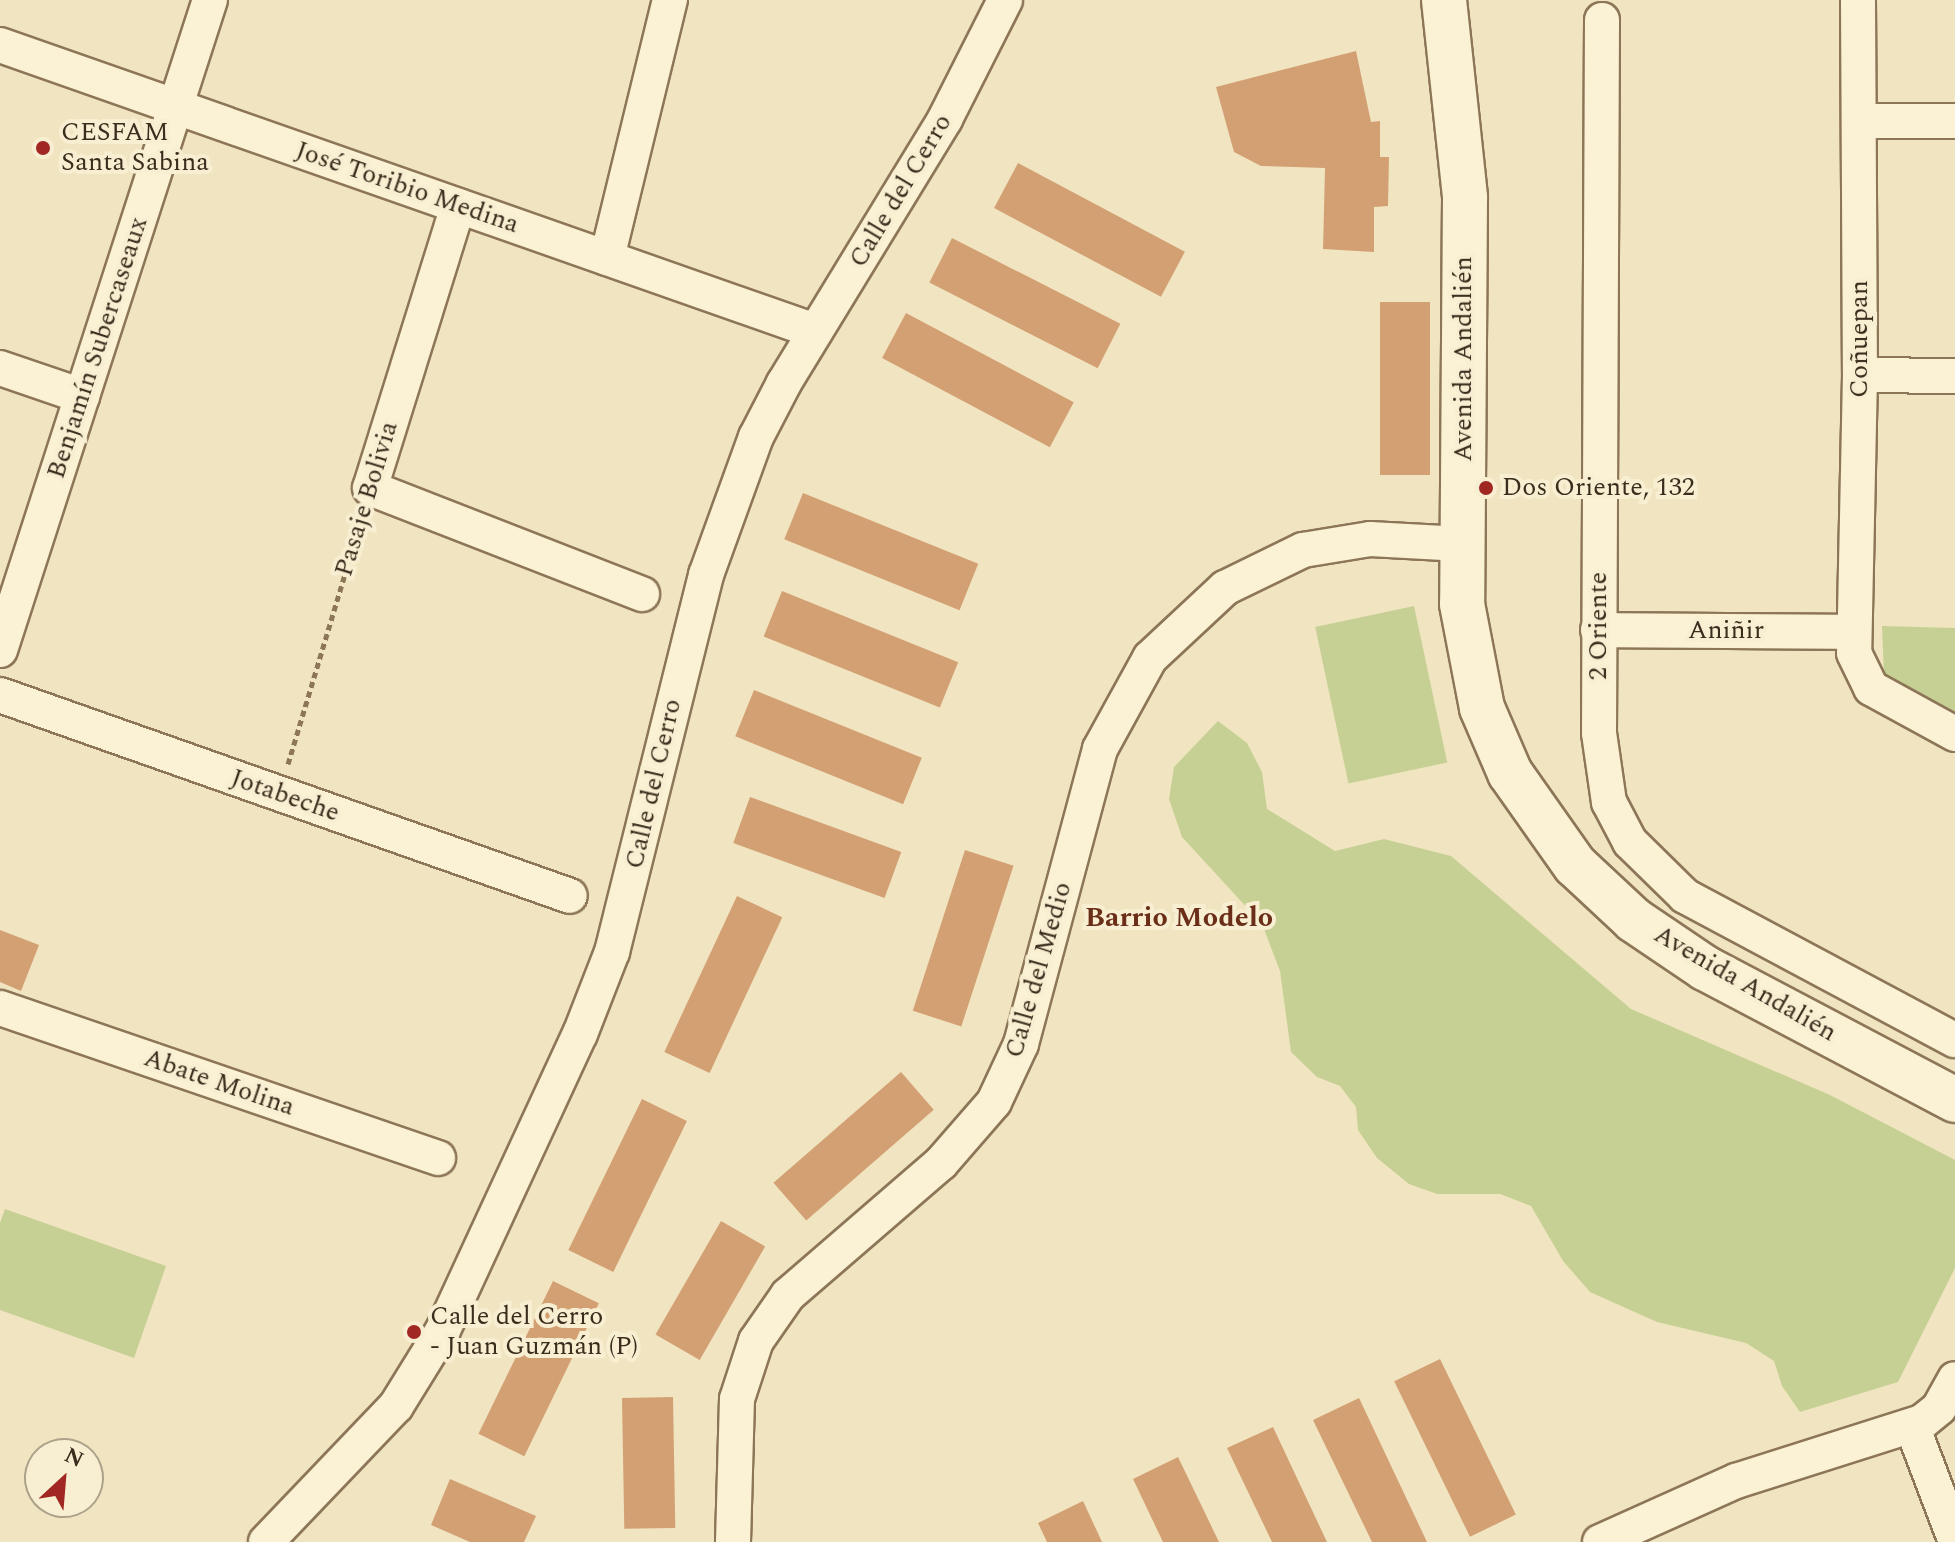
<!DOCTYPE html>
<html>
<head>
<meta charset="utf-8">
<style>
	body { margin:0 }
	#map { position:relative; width:1955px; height:1542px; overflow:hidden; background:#f1e5c1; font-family:Spectral,serif }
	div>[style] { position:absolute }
	.green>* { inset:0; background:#c7d094; transform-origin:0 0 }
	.building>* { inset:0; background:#d3a074; transform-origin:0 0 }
	.path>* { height:5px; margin-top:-2.5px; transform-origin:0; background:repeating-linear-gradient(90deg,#8d7657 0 6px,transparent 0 10px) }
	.roads { filter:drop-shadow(2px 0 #8d7657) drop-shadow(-2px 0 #8d7657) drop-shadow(0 2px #8d7657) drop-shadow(0 -2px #8d7657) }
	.minor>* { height:34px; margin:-17px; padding:0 17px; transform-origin:17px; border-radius:17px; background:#fbf2d5 }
	.secondary>* { height:44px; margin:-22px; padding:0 22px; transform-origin:22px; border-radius:22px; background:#fbf2d5 }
	.dots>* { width:22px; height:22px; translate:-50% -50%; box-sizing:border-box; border:4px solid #f8efd2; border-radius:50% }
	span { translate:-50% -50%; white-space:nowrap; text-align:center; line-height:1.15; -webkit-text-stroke:8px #f8efd2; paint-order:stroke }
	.poi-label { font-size:26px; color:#3b2d1d }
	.left { translate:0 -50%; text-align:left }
	.street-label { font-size:26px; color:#3b2d1d }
	.neighbourhood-label { font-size:28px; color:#6b2e19; font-weight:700 }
	.north { position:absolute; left:24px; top:1438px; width:80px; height:80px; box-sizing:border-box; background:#f8efd2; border:2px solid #aca18a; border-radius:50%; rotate:26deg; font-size:22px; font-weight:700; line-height:32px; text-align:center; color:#3b2d1d }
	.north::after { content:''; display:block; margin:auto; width:28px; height:36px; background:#a12722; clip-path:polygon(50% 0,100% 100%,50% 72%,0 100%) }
</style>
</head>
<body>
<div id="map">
	<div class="green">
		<div style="left:1414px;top:606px;width:160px;height:101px;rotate:78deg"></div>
		<div style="clip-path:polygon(1882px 626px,1955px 628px,1955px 714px,1884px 675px)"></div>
		<div style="clip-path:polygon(1218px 721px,1247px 743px,1262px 772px,1267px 809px,1335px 851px,1384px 839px,1451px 856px,1631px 1009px,1830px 1095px,1955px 1160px,1955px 1268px,1898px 1382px,1800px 1412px,1782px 1386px,1774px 1361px,1746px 1343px,1657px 1322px,1590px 1292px,1563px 1261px,1531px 1206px,1500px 1194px,1437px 1194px,1409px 1184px,1377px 1158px,1358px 1130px,1356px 1107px,1340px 1086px,1317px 1077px,1291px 1052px,1280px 971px,1262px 924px,1182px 837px,1169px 799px,1174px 767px)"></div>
		<div style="clip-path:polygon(5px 1209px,166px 1266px,134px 1358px,0 1310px,0 1223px)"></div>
	</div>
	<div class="building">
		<div style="clip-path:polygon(1356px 51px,1371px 122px,1380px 121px,1380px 157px,1389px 157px,1388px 206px,1374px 207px,1374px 252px,1323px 249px,1325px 168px,1261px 166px,1234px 152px,1216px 87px)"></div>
		<div style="left:1018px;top:163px;width:189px;height:51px;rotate:28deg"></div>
		<div style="left:952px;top:238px;width:189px;height:50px;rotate:27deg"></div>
		<div style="left:1380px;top:302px;width:50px;height:173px"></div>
		<div style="left:906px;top:313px;width:190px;height:51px;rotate:28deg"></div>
		<div style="left:803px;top:493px;width:189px;height:50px;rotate:22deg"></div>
		<div style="left:782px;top:591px;width:190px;height:49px;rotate:22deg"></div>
		<div style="left:754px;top:690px;width:181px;height:50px;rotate:22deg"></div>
		<div style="left:750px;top:797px;width:161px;height:49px;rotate:20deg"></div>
		<div style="left:965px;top:850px;width:51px;height:169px;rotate:18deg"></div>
		<div style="left:737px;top:896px;width:50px;height:172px;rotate:25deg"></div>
		<div style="clip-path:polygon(0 930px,39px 945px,21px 991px,0 982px)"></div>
		<div style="left:901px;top:1072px;width:50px;height:169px;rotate:49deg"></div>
		<div style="left:642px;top:1099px;width:50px;height:168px;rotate:26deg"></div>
		<div style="left:721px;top:1221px;width:51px;height:131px;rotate:30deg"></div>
		<div style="left:553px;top:1281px;width:51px;height:170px;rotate:26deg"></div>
		<div style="left:1440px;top:1359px;width:173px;height:51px;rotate:64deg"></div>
		<div style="left:673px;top:1397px;width:131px;height:51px;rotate:89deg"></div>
		<div style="clip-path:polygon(1359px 1398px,1427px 1542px,1372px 1542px,1313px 1420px)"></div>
		<div style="clip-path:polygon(1273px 1427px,1327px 1542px,1272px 1542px,1227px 1448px)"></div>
		<div style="clip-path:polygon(1178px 1457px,1219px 1542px,1163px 1542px,1133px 1479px)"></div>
		<div style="clip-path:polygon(450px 1479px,536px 1516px,524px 1542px,470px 1542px,431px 1525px)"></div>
		<div style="clip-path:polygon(1083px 1501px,1102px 1542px,1047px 1542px,1038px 1523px)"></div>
	</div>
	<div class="path">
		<div style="left:288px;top:764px;width:255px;rotate:-73.3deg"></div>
	</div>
	<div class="roads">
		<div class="minor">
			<div style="left:1858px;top:0;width:375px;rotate:89.7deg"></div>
			<div style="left:1860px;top:375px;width:278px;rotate:91.2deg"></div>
			<div style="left:1854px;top:653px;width:39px;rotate:64deg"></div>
			<div style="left:1871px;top:688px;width:96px;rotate:28.7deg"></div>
			<div style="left:1602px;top:20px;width:713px;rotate:90.24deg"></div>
			<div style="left:1599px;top:733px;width:70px;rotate:81.8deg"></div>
			<div style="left:1609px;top:802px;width:45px;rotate:62.3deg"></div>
			<div style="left:1630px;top:842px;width:77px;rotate:44.5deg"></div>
			<div style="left:1685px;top:896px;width:306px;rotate:28.1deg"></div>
			<div style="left:0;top:45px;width:864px;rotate:19.34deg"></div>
			<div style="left:1859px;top:121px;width:96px"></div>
			<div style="left:458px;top:206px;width:295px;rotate:107.3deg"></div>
			<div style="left:370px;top:488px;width:292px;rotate:21.3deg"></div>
			<div style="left:607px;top:258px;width:266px;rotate:-76.3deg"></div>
			<div style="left:0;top:368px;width:87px;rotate:18.9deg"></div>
			<div style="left:1860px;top:375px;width:95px;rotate:0.6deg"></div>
			<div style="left:1598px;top:630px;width:256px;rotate:0.4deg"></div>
			<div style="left:0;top:650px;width:683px;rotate:-72.1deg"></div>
			<div style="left:0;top:695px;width:604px;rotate:19.42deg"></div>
			<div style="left:0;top:1008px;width:463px;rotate:18.9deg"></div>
			<div style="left:1912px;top:1426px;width:121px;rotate:69.2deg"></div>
			<div style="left:266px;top:1542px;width:188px;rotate:-46.3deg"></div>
			<div style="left:396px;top:1406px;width:89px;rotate:-58.3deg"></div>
			<div style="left:443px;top:1330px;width:326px;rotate:-65.2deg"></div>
			<div style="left:580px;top:1034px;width:88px;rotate:-68.7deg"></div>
			<div style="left:612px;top:952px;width:389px;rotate:-76deg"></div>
			<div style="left:706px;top:575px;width:147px;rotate:-70.1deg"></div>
			<div style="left:756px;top:437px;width:61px;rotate:-62.6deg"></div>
			<div style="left:784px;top:383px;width:309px;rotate:-58.6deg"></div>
			<div style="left:945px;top:119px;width:133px;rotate:-63.2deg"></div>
			<div style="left:733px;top:1542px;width:143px;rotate:-88.4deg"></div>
			<div style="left:737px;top:1399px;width:61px;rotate:-71.9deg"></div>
			<div style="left:756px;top:1341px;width:56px;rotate:-55.2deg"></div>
			<div style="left:788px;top:1295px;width:202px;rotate:-40.8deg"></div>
			<div style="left:941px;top:1163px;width:81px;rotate:-49deg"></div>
			<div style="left:994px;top:1102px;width:64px;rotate:-65deg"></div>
			<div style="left:1021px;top:1044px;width:305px;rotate:-75deg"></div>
			<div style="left:1100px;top:749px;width:104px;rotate:-61.2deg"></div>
			<div style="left:1150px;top:658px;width:103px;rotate:-43deg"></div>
			<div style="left:1225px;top:588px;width:87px;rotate:-26deg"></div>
			<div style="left:1303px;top:550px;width:68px;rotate:-9.3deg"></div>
			<div style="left:1370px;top:539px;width:92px;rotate:3.1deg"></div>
			<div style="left:1600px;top:1542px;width:149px;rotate:-24.2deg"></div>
			<div style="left:1736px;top:1481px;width:195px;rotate:-17.6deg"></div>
			<div style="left:1922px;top:1422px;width:22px;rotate:-39deg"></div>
			<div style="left:1939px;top:1408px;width:33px;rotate:-61deg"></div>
		</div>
		<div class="secondary">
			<div style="left:1444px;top:0;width:199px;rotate:83.9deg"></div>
			<div style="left:1465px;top:198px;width:406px;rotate:90.4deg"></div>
			<div style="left:1462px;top:604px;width:106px;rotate:79.1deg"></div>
			<div style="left:1482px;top:708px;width:71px;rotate:66.7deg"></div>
			<div style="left:1510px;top:773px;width:113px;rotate:54.8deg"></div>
			<div style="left:1575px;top:865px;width:81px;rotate:43deg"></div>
			<div style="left:1634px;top:920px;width:86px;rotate:34.1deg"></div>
			<div style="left:1705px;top:968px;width:283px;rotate:27.8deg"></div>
		</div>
	</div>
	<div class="dots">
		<div style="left:43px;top:148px;background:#a12722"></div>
		<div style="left:1486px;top:488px;background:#a12722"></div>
		<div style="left:414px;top:1332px;background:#a12722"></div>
	</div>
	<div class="poi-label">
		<span class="left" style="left:61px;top:148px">CESFAM<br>Santa Sabina</span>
		<span class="left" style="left:1502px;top:488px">Dos Oriente, 132</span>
		<span class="left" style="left:430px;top:1332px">Calle del Cerro<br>- Juan Guzmán (P)</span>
	</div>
	<div class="street-label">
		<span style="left:407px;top:188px;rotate:19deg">José Toribio Medina</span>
		<span style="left:901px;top:191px;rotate:-59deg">Calle del Cerro</span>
		<span style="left:1860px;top:339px;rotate:-90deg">Coñuepan</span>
		<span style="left:98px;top:348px;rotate:-72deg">Benjamín Subercaseaux</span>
		<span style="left:1464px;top:359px;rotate:-90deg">Avenida Andalién</span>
		<span style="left:367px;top:499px;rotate:-73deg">Pasaje Bolivia</span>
		<span style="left:1599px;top:626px;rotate:-90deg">2 Oriente</span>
		<span style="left:1726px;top:631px">Aniñir</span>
		<span style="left:654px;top:784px;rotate:-77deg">Calle del Cerro</span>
		<span style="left:285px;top:796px;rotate:19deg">Jotabeche</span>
		<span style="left:1039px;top:970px;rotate:-74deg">Calle del Medio</span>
		<span style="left:1745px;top:984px;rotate:30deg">Avenida Andalién</span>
		<span style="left:219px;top:1083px;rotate:19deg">Abate Molina</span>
	</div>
	<div class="neighbourhood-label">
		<span style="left:1179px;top:918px">Barrio Modelo</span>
	</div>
	<div class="north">N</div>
</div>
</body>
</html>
